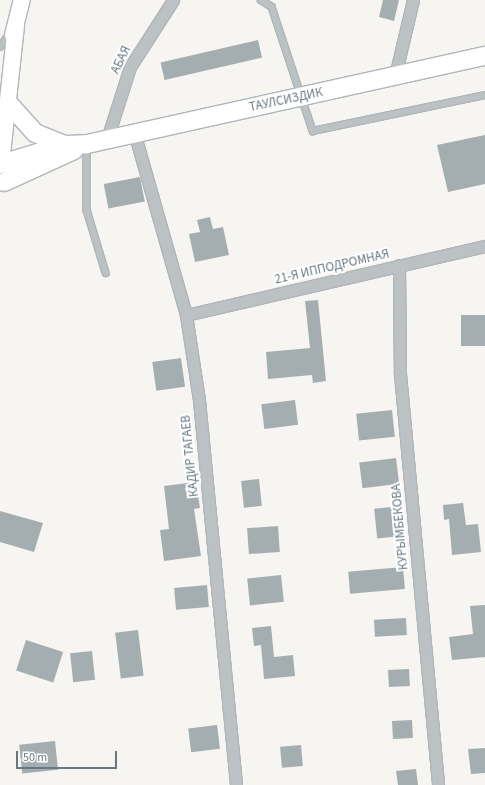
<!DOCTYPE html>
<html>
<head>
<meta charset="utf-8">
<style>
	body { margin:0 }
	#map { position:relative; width:485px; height:785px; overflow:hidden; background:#f6f5f2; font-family:"Source Sans 3",sans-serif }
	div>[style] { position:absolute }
	.building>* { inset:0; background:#a4aeb1; transform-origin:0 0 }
	.roads { filter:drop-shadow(1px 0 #afb6b9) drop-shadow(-1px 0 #afb6b9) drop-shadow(0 1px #afb6b9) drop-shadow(0 -1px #afb6b9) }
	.service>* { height:5.5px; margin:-2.75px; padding:0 2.75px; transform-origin:2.75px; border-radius:2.75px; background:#bcc2c4 }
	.minor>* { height:11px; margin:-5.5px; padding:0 5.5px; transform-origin:5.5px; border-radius:5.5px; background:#bcc2c4 }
	.secondary>* { height:16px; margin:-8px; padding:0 8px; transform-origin:8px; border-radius:8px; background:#fff }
	.primary>* { height:18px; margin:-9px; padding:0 9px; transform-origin:9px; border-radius:9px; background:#fff }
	span { translate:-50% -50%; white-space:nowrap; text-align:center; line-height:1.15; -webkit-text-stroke:4px #fff; paint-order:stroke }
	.street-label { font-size:13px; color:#667981 }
	.scale { position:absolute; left:16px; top:751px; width:101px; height:18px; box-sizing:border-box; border:2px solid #667981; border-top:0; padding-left:5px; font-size:12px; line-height:14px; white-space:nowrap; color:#667981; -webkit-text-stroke:3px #fff; paint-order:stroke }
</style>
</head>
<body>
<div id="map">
	<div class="building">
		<div style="clip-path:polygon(383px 0,399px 0,394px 21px,379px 17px)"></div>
		<div style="left:258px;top:40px;width:18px;height:100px;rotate:77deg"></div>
		<div style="clip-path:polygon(485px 135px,485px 184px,448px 192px,437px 145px)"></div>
		<div style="left:140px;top:177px;width:25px;height:37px;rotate:79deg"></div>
		<div style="clip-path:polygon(210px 217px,213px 229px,223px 227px,229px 255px,195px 262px,189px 234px,200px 232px,197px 220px)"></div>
		<div style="clip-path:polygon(318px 300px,326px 381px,313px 383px,312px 375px,268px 379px,266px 352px,310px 348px,305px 301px)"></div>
		<div style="left:485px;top:315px;width:31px;height:24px;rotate:90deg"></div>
		<div style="left:181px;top:358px;width:29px;height:29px;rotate:82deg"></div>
		<div style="left:295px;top:400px;width:25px;height:34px;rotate:83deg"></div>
		<div style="left:392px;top:410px;width:27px;height:36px;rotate:84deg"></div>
		<div style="left:396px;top:458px;width:26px;height:37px;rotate:83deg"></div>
		<div style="left:259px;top:479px;width:27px;height:18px;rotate:84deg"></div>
		<div style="clip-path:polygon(196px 482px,200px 508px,194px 509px,201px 556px,164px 561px,160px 530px,169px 529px,164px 486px)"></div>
		<div style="clip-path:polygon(463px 503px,466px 525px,478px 524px,481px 552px,452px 555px,449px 519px,444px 520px,443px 505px)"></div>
		<div style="left:400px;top:506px;width:30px;height:26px;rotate:84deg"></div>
		<div style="clip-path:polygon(0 511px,43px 523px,34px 552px,0 542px)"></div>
		<div style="left:278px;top:526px;width:26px;height:31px;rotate:86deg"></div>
		<div style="left:403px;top:567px;width:22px;height:55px;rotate:85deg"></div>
		<div style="left:281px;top:575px;width:27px;height:34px;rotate:84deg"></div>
		<div style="left:207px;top:585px;width:22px;height:33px;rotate:85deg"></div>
		<div style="clip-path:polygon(485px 605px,485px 657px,452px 660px,449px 637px,473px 634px,470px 606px)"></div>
		<div style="left:406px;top:618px;width:17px;height:32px;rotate:87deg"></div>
		<div style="clip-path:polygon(271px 626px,274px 657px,293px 655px,295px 676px,264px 679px,261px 645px,254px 646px,252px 628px)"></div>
		<div style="left:138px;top:630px;width:46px;height:23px;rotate:83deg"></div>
		<div style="left:26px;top:640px;width:39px;height:32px;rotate:18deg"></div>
		<div style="left:92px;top:651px;width:29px;height:22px;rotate:84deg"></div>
		<div style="left:409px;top:669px;width:17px;height:21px;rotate:87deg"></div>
		<div style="left:412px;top:720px;width:18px;height:20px;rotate:87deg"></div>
		<div style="left:217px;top:725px;width:24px;height:29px;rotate:83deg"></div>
		<div style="left:55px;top:741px;width:29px;height:36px;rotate:84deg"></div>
		<div style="left:301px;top:745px;width:21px;height:21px;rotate:85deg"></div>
		<div style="clip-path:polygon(485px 748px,485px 773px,471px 774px,468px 749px)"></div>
		<div style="clip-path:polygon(416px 769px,418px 785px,398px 785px,396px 771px)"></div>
	</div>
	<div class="roads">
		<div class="service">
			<div style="left:261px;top:0;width:13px;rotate:32deg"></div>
			<div style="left:272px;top:7px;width:131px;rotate:71.7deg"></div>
			<div style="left:313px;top:131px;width:176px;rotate:-11.8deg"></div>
			<div style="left:0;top:47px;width:17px;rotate:-54deg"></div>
			<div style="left:87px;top:146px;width:64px;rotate:90deg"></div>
			<div style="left:87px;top:210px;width:66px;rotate:73.2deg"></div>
		</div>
		<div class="minor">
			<div style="left:395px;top:76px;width:78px;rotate:-76.7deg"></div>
			<div style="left:134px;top:132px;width:190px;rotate:74.1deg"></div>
			<div style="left:186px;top:315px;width:86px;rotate:81.3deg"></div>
			<div style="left:199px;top:400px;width:387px;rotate:84.5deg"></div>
			<div style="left:107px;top:139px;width:76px;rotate:-72.3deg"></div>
			<div style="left:130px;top:67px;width:80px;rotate:-57.3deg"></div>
			<div style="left:399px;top:265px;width:109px;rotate:89.5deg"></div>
			<div style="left:400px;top:374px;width:413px;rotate:84.7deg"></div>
			<div style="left:186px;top:315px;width:307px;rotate:-13deg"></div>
		</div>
		<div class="secondary">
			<div style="left:13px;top:35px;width:36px;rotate:-76deg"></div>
			<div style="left:1px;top:164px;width:140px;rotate:-83.8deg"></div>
		</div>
		<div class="primary">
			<div style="left:9px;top:104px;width:39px;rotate:48deg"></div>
			<div style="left:35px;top:133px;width:31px;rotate:22deg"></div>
			<div style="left:1px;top:164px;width:66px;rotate:-16.8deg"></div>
			<div style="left:64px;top:145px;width:23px;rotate:-2deg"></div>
			<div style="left:87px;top:144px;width:408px;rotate:-12.5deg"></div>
			<div style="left:4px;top:182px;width:77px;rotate:-24.6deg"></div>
		</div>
	</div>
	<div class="street-label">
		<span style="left:121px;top:60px;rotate:-64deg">АБАЯ</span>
		<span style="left:286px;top:100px;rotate:-12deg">ТАУЛСИЗДИК</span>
		<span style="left:332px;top:267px;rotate:-13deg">21-Я ИППОДРОМНАЯ</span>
		<span style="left:190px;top:456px;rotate:-96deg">КАДИР ТАГАЕВ</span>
		<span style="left:400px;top:527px;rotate:-95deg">КУРЫМБЕКОВА</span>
	</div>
	<div class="scale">50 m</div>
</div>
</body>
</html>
